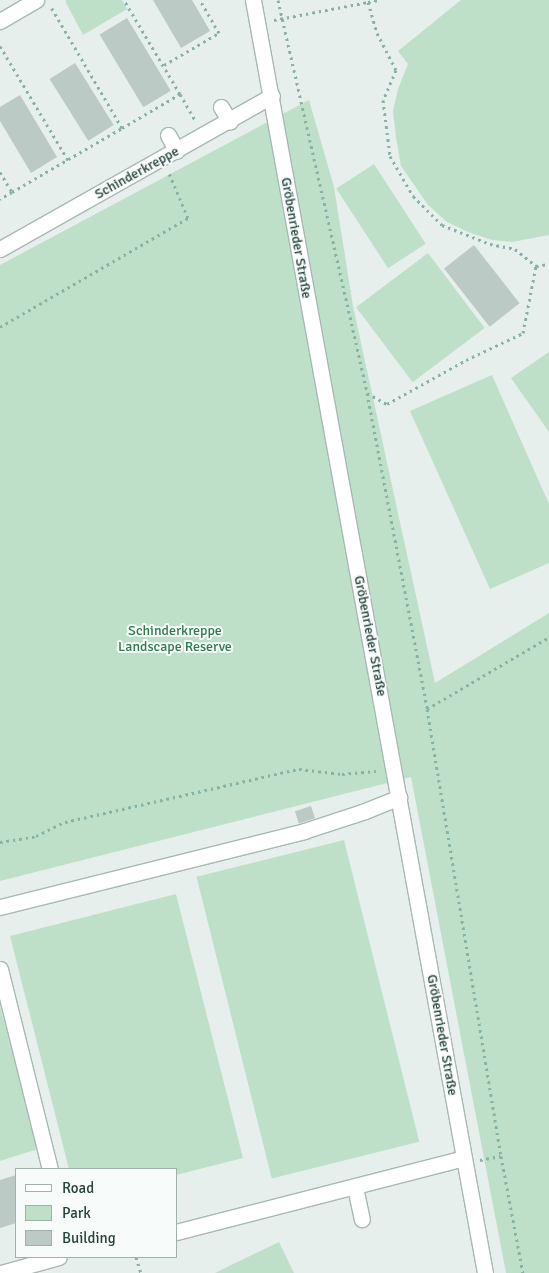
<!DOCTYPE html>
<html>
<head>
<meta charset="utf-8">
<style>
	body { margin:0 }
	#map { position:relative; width:549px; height:1273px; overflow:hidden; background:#e6efeb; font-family:Signika,sans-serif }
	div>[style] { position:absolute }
	.green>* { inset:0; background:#bfe0c8; transform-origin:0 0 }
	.building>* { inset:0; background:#bbcac4; transform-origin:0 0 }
	.path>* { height:3px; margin-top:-1.5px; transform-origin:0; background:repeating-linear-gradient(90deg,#86b3a5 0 2.5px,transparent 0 6.5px) }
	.roads { filter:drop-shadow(1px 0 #a8b8b2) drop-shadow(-1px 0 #a8b8b2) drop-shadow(0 1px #a8b8b2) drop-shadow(0 -1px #a8b8b2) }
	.minor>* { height:15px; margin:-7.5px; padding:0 7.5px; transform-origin:7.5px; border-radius:7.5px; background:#fff }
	span { translate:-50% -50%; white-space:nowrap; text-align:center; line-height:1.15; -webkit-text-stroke:4px #f7fbf9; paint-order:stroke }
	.street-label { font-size:14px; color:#24423a }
	.park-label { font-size:14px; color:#2d7a4b }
	.legend { position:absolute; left:15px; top:1168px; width:162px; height:90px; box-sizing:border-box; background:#f7fbf9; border:1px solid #a3b1ad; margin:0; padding:6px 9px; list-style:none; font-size:15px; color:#24423a }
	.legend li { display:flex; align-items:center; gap:10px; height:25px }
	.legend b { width:25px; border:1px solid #a3b1ad }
</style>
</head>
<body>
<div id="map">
	<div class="green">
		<div style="clip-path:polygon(67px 0,122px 0,127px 9px,83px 35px,65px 1px)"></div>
		<div style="clip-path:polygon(461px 0,549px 0,549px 235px,512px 242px,492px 240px,468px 232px,447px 222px,428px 205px,401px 166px,396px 138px,393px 111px,398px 89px,408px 64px,398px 51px)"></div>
		<div style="clip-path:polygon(309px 100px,334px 187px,353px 306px,435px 683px,549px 613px,549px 1273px,506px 1273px,411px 777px,0 881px,0 265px)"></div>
		<div style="left:374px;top:164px;width:95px;height:45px;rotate:57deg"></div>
		<div style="left:428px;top:253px;width:94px;height:90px;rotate:53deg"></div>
		<div style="clip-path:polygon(549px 352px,549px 432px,511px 378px)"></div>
		<div style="clip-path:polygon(492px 375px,549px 504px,549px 563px,490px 589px,410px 411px)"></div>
		<div style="left:344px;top:840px;width:311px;height:152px;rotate:76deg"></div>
		<div style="clip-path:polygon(176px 894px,243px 1158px,176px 1175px,176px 1169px,69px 1169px,10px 936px)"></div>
		<div style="clip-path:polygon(0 1006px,38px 1149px,0 1161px)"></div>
		<div style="clip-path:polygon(279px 1242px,294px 1273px,215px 1273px,231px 1265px)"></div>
	</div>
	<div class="building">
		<div style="clip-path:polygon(153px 0,192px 0,210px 31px,181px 48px)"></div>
		<div style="left:127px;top:18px;width:85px;height:32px;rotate:59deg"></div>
		<div style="left:75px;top:63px;width:73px;height:30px;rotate:58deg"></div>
		<div style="clip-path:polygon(20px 95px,57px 157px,31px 173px,0 121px,0 107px)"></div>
		<div style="left:474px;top:245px;width:74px;height:38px;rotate:52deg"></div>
		<div style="left:311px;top:806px;width:13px;height:17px;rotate:72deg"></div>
		<div style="clip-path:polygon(16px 1175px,16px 1223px,0 1228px,0 1180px)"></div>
	</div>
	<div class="path">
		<div style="left:278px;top:0;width:403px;rotate:77.2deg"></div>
		<div style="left:367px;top:393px;width:322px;rotate:79.2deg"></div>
		<div style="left:427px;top:709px;width:453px;rotate:80.6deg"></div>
		<div style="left:501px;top:1156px;width:119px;rotate:79.4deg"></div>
		<div style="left:368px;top:2px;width:11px;rotate:-10deg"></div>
		<div style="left:274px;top:20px;width:96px;rotate:-10.8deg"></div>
		<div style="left:368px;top:2px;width:32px;rotate:74deg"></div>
		<div style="left:377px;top:33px;width:42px;rotate:62.8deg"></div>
		<div style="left:396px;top:70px;width:33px;rotate:113deg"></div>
		<div style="left:383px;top:100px;width:56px;rotate:82.9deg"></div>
		<div style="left:390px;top:156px;width:46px;rotate:60.1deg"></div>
		<div style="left:413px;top:196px;width:41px;rotate:45deg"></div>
		<div style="left:442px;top:225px;width:52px;rotate:21.6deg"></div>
		<div style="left:490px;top:244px;width:25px;rotate:11deg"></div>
		<div style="left:515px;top:249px;width:27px;rotate:39deg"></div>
		<div style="left:0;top:46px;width:133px;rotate:59.2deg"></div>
		<div style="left:164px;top:65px;width:64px;rotate:-30.2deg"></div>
		<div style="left:219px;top:33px;width:38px;rotate:-120deg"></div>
		<div style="left:180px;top:94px;width:32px;rotate:60deg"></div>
		<div style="left:122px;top:128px;width:67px;rotate:-30.4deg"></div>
		<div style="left:180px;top:94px;width:109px;rotate:-120.8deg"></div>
		<div style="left:0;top:172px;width:23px;rotate:59deg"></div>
		<div style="left:12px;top:192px;width:14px;rotate:150deg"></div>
		<div style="left:12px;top:192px;width:127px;rotate:-30.2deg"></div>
		<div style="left:122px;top:128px;width:140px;rotate:-120.4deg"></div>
		<div style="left:0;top:327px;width:217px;rotate:-30.1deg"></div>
		<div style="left:188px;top:218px;width:49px;rotate:-112.9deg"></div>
		<div style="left:367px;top:393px;width:23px;rotate:29deg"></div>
		<div style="left:387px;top:404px;width:90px;rotate:-29.1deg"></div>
		<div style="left:466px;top:360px;width:63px;rotate:-25.3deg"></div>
		<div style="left:523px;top:333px;width:68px;rotate:-79deg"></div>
		<div style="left:536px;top:266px;width:13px;rotate:-9deg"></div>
		<div style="left:427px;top:709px;width:142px;rotate:-30.5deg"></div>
		<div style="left:0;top:842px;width:36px;rotate:-9deg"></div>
		<div style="left:36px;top:836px;width:32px;rotate:-26deg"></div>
		<div style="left:65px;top:822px;width:240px;rotate:-12.8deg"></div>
		<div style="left:299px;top:769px;width:43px;rotate:6.6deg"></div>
		<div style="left:342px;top:774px;width:34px;rotate:-5deg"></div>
		<div style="left:480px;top:1160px;width:21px;rotate:-11deg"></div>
		<div style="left:136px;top:1257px;width:17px;rotate:73deg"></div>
	</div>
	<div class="roads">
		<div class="minor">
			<div style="left:253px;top:0;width:1294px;rotate:79.67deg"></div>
			<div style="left:0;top:21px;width:42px;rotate:-30.3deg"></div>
			<div style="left:221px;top:107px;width:17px;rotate:59deg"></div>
			<div style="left:168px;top:135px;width:18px;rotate:61deg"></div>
			<div style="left:0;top:249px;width:312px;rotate:-29.4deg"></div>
			<div style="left:0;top:907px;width:313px;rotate:-14deg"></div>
			<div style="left:304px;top:831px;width:64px;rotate:-18.2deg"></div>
			<div style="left:365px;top:811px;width:37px;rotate:-22deg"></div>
			<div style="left:0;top:969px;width:206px;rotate:76deg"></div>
			<div style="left:355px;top:1187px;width:33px;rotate:78deg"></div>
			<div style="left:176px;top:1232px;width:297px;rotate:-14.4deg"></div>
			<div style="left:1px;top:1273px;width:60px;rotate:-15.4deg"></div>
		</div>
	</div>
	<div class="street-label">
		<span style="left:137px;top:173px;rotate:-29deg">Schinderkreppe</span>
		<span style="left:296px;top:238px;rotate:80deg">Gröbenrieder Straße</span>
		<span style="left:370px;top:636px;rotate:79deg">Gröbenrieder Straße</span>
		<span style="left:442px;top:1035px;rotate:80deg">Gröbenrieder Straße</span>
	</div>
	<div class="park-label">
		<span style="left:175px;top:639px">Schinderkreppe<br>Landscape Reserve</span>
	</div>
	<ul class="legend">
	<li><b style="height:6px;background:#fff"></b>Road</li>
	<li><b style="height:14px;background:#bfe0c8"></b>Park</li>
	<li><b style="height:14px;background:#bbcac4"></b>Building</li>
	</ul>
</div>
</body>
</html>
